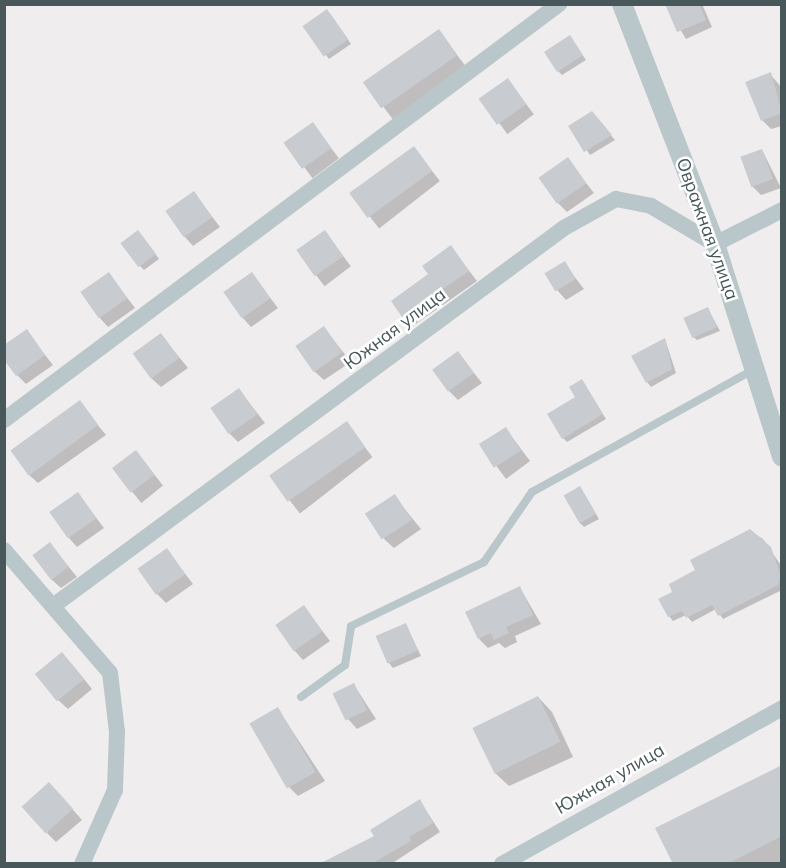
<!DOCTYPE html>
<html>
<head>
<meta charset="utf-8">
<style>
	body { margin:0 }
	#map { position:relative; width:786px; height:868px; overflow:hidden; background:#f0edee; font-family:Mulish,sans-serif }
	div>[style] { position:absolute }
	.shadow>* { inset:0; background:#0003; transform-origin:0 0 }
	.building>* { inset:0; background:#c8ccd0; transform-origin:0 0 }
	.service>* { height:8px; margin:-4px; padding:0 4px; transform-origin:4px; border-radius:4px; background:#bac7ca }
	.minor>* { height:16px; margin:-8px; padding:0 8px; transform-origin:8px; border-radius:8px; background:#bac7ca }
	.tertiary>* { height:20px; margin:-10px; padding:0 10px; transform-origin:10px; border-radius:10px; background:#bac7ca }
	span { translate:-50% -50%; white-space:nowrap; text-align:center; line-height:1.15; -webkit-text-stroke:5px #fff; paint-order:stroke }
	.street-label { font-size:18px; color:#47575a }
	.frame { position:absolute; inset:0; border:6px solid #47575a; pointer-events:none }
</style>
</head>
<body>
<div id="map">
	<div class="shadow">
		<div style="clip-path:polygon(665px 4px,702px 4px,712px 27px,686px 39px)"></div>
		<div style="clip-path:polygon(331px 15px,351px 44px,329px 59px,305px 27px)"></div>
		<div style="left:439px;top:31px;width:43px;height:90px;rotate:53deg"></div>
		<div style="clip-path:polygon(570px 37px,586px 60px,562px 75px,558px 71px)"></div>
		<div style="clip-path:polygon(770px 74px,782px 88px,782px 126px,771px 129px,762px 120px)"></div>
		<div style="left:508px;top:80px;width:43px;height:33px;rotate:53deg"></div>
		<div style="clip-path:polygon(596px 118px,615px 140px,590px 155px,571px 126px)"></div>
		<div style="left:313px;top:124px;width:43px;height:33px;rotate:53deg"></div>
		<div style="left:414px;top:148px;width:42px;height:77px;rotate:52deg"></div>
		<div style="clip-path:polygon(762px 150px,781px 188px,761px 195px,752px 186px)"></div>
		<div style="clip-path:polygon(567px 159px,594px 193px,567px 212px,558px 203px)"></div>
		<div style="clip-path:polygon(194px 193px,220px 227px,193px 246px,184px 236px)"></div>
		<div style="left:325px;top:232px;width:43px;height:33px;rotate:53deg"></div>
		<div style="clip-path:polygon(142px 236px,159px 259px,144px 270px,140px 266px)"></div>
		<div style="clip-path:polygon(451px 247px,477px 281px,413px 326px,393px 302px,430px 275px)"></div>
		<div style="clip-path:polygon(564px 263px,584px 289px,566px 300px,557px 290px)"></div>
		<div style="clip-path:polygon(109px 274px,135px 308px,108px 327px,99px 317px)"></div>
		<div style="clip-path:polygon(252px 274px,278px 308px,251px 327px,242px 317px)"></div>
		<div style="clip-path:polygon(708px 309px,720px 331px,697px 340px,692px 336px)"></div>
		<div style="clip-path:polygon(324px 328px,351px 362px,324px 380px,314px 371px)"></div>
		<div style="clip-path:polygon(26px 331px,53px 365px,26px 384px,17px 375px)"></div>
		<div style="clip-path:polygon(161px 335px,188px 368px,161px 387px,151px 378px)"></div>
		<div style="clip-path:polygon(665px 339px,676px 373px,651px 387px,647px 382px)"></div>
		<div style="clip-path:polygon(458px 353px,482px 383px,458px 400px,449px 391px)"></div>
		<div style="clip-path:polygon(582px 381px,606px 419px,567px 442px,563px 438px)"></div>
		<div style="clip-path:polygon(239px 390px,265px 423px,238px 442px,229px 433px)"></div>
		<div style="clip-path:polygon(79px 402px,106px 435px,38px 483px,28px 474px)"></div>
		<div style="left:346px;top:423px;width:43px;height:92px;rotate:52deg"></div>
		<div style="left:506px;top:429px;width:40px;height:30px;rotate:53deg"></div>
		<div style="left:136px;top:452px;width:43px;height:28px;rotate:51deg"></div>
		<div style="clip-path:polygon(580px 487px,599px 519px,584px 527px,580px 523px)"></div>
		<div style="clip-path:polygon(78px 494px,104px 528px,77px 547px,68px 537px)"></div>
		<div style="clip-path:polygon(394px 496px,421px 529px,394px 548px,384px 539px)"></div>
		<div style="clip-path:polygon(750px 531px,763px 539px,780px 564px,782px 590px,723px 619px,716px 609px,692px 622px,686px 615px,673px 621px,669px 616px,674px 592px)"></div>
		<div style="clip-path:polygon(50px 544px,77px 577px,61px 588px,51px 579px)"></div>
		<div style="clip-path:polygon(167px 550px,193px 584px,166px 603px,157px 594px)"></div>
		<div style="clip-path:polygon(520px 588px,541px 624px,515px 636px,517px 642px,505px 648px,499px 643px,488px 648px,479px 639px)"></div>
		<div style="clip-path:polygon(304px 607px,330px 641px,303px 660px,294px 650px)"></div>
		<div style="clip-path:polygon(406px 625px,421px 656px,393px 668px,389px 663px)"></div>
		<div style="clip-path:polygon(71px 663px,92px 689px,68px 709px,58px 700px)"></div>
		<div style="clip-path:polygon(354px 685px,376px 719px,357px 729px,348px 719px)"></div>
		<div style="clip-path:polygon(538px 697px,552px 712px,573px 757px,509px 786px,494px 772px)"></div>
		<div style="clip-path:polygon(278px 709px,325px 781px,298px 796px,288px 786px)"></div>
		<div style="clip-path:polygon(782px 767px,782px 864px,674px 864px)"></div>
		<div style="clip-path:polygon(59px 794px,82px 820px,56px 842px,47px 833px)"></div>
		<div style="clip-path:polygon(420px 801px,440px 832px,391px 864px,322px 864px,376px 837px)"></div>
	</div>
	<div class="building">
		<div style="clip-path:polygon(665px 4px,699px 4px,706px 20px,677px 32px)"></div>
		<div style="left:327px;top:9px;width:37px;height:30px;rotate:55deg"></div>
		<div style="left:439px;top:29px;width:32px;height:93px;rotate:55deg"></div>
		<div style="left:570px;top:35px;width:24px;height:31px;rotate:57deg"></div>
		<div style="clip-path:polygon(771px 72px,782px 113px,761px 121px,745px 82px)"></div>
		<div style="left:508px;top:78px;width:32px;height:36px;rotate:55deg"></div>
		<div style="clip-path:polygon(592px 111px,612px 135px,584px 152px,568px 126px)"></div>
		<div style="left:313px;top:122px;width:32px;height:36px;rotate:55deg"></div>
		<div style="left:414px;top:146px;width:31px;height:80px;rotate:54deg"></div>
		<div style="left:762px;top:149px;width:32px;height:23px;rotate:70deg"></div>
		<div style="left:568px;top:157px;width:32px;height:36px;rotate:55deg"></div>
		<div style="left:194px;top:191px;width:32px;height:35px;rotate:55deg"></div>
		<div style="left:138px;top:230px;width:30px;height:22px;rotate:53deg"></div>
		<div style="left:325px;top:230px;width:32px;height:35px;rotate:55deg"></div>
		<div style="clip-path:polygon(451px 245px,469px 271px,402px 317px,391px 301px,428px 274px,422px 266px)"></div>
		<div style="left:565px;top:261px;width:21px;height:24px;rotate:59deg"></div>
		<div style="left:109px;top:272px;width:32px;height:35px;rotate:55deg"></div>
		<div style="left:252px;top:272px;width:32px;height:35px;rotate:55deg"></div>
		<div style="left:708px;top:307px;width:22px;height:27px;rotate:66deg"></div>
		<div style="left:324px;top:326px;width:32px;height:35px;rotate:55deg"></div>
		<div style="clip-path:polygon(27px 329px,45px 355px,16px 376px,4px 360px,4px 345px)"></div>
		<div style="left:161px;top:333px;width:31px;height:35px;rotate:54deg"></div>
		<div style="clip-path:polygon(665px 338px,672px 369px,646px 383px,631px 356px)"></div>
		<div style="left:458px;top:351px;width:27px;height:32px;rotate:54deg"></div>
		<div style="clip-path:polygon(582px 379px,603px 414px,562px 439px,547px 414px,575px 397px,569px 387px)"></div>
		<div style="left:239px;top:388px;width:32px;height:35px;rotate:55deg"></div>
		<div style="left:80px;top:400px;width:31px;height:86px;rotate:54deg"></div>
		<div style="left:347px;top:421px;width:32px;height:95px;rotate:55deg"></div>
		<div style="left:506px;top:427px;width:28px;height:32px;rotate:58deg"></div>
		<div style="left:136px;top:450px;width:31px;height:30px;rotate:53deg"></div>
		<div style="left:580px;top:486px;width:32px;height:19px;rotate:60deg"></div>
		<div style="left:78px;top:492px;width:32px;height:35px;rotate:55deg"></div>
		<div style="left:395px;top:494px;width:31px;height:36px;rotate:57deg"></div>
		<div style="clip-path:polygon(750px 529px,771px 547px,781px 576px,778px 585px,718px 616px,712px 605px,686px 618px,682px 611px,668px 617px,658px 599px,672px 592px,669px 584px,695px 570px,690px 560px)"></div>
		<div style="left:50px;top:542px;width:31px;height:22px;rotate:53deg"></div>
		<div style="left:167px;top:548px;width:32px;height:36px;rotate:55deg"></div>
		<div style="clip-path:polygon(520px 586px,533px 615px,506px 627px,509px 633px,494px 640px,491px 633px,478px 639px,465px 612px)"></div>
		<div style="left:304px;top:605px;width:32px;height:35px;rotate:55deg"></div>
		<div style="left:406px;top:623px;width:30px;height:33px;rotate:67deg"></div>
		<div style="left:62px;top:652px;width:35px;height:35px;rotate:51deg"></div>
		<div style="left:354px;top:683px;width:30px;height:24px;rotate:64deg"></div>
		<div style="left:538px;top:696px;width:51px;height:73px;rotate:64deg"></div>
		<div style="left:278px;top:707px;width:75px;height:33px;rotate:60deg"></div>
		<div style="clip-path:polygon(782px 765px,782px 836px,727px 864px,673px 864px,655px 828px)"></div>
		<div style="left:49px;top:782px;width:36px;height:37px;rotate:48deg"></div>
		<div style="clip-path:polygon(420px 799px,433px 823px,409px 837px,411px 841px,371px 864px,319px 864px,374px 836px,370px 830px)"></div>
	</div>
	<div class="service">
		<div style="left:301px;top:697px;width:54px;rotate:-36deg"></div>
		<div style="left:345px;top:665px;width:39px;rotate:-81deg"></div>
		<div style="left:351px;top:626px;width:148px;rotate:-25.7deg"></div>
		<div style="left:484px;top:562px;width:85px;rotate:-55.6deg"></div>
		<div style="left:532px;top:492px;width:255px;rotate:-28.9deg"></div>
	</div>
	<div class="minor">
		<div style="left:4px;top:420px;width:694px;rotate:-36.85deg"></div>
		<div style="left:4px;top:550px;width:162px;rotate:49.2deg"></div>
		<div style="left:110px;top:673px;width:59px;rotate:83.2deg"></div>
		<div style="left:117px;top:732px;width:58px;rotate:92deg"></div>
		<div style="left:115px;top:790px;width:81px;rotate:114deg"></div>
		<div style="left:53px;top:606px;width:636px;rotate:-36.49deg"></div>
		<div style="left:564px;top:228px;width:60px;rotate:-29.1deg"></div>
		<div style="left:616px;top:199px;width:36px;rotate:11deg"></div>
		<div style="left:651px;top:206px;width:74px;rotate:30.7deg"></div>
		<div style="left:715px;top:244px;width:75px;rotate:-26.9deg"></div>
		<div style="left:502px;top:864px;width:321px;rotate:-29.1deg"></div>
	</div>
	<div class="tertiary">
		<div style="left:622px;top:4px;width:257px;rotate:68.8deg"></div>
		<div style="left:715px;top:244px;width:223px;rotate:72.5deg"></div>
	</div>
	<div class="street-label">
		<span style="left:707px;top:229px;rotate:70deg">Овражная улица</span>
		<span style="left:395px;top:329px;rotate:-37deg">Южная улица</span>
		<span style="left:610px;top:779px;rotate:-30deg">Южная улица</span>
	</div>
	<div class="frame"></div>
</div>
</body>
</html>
